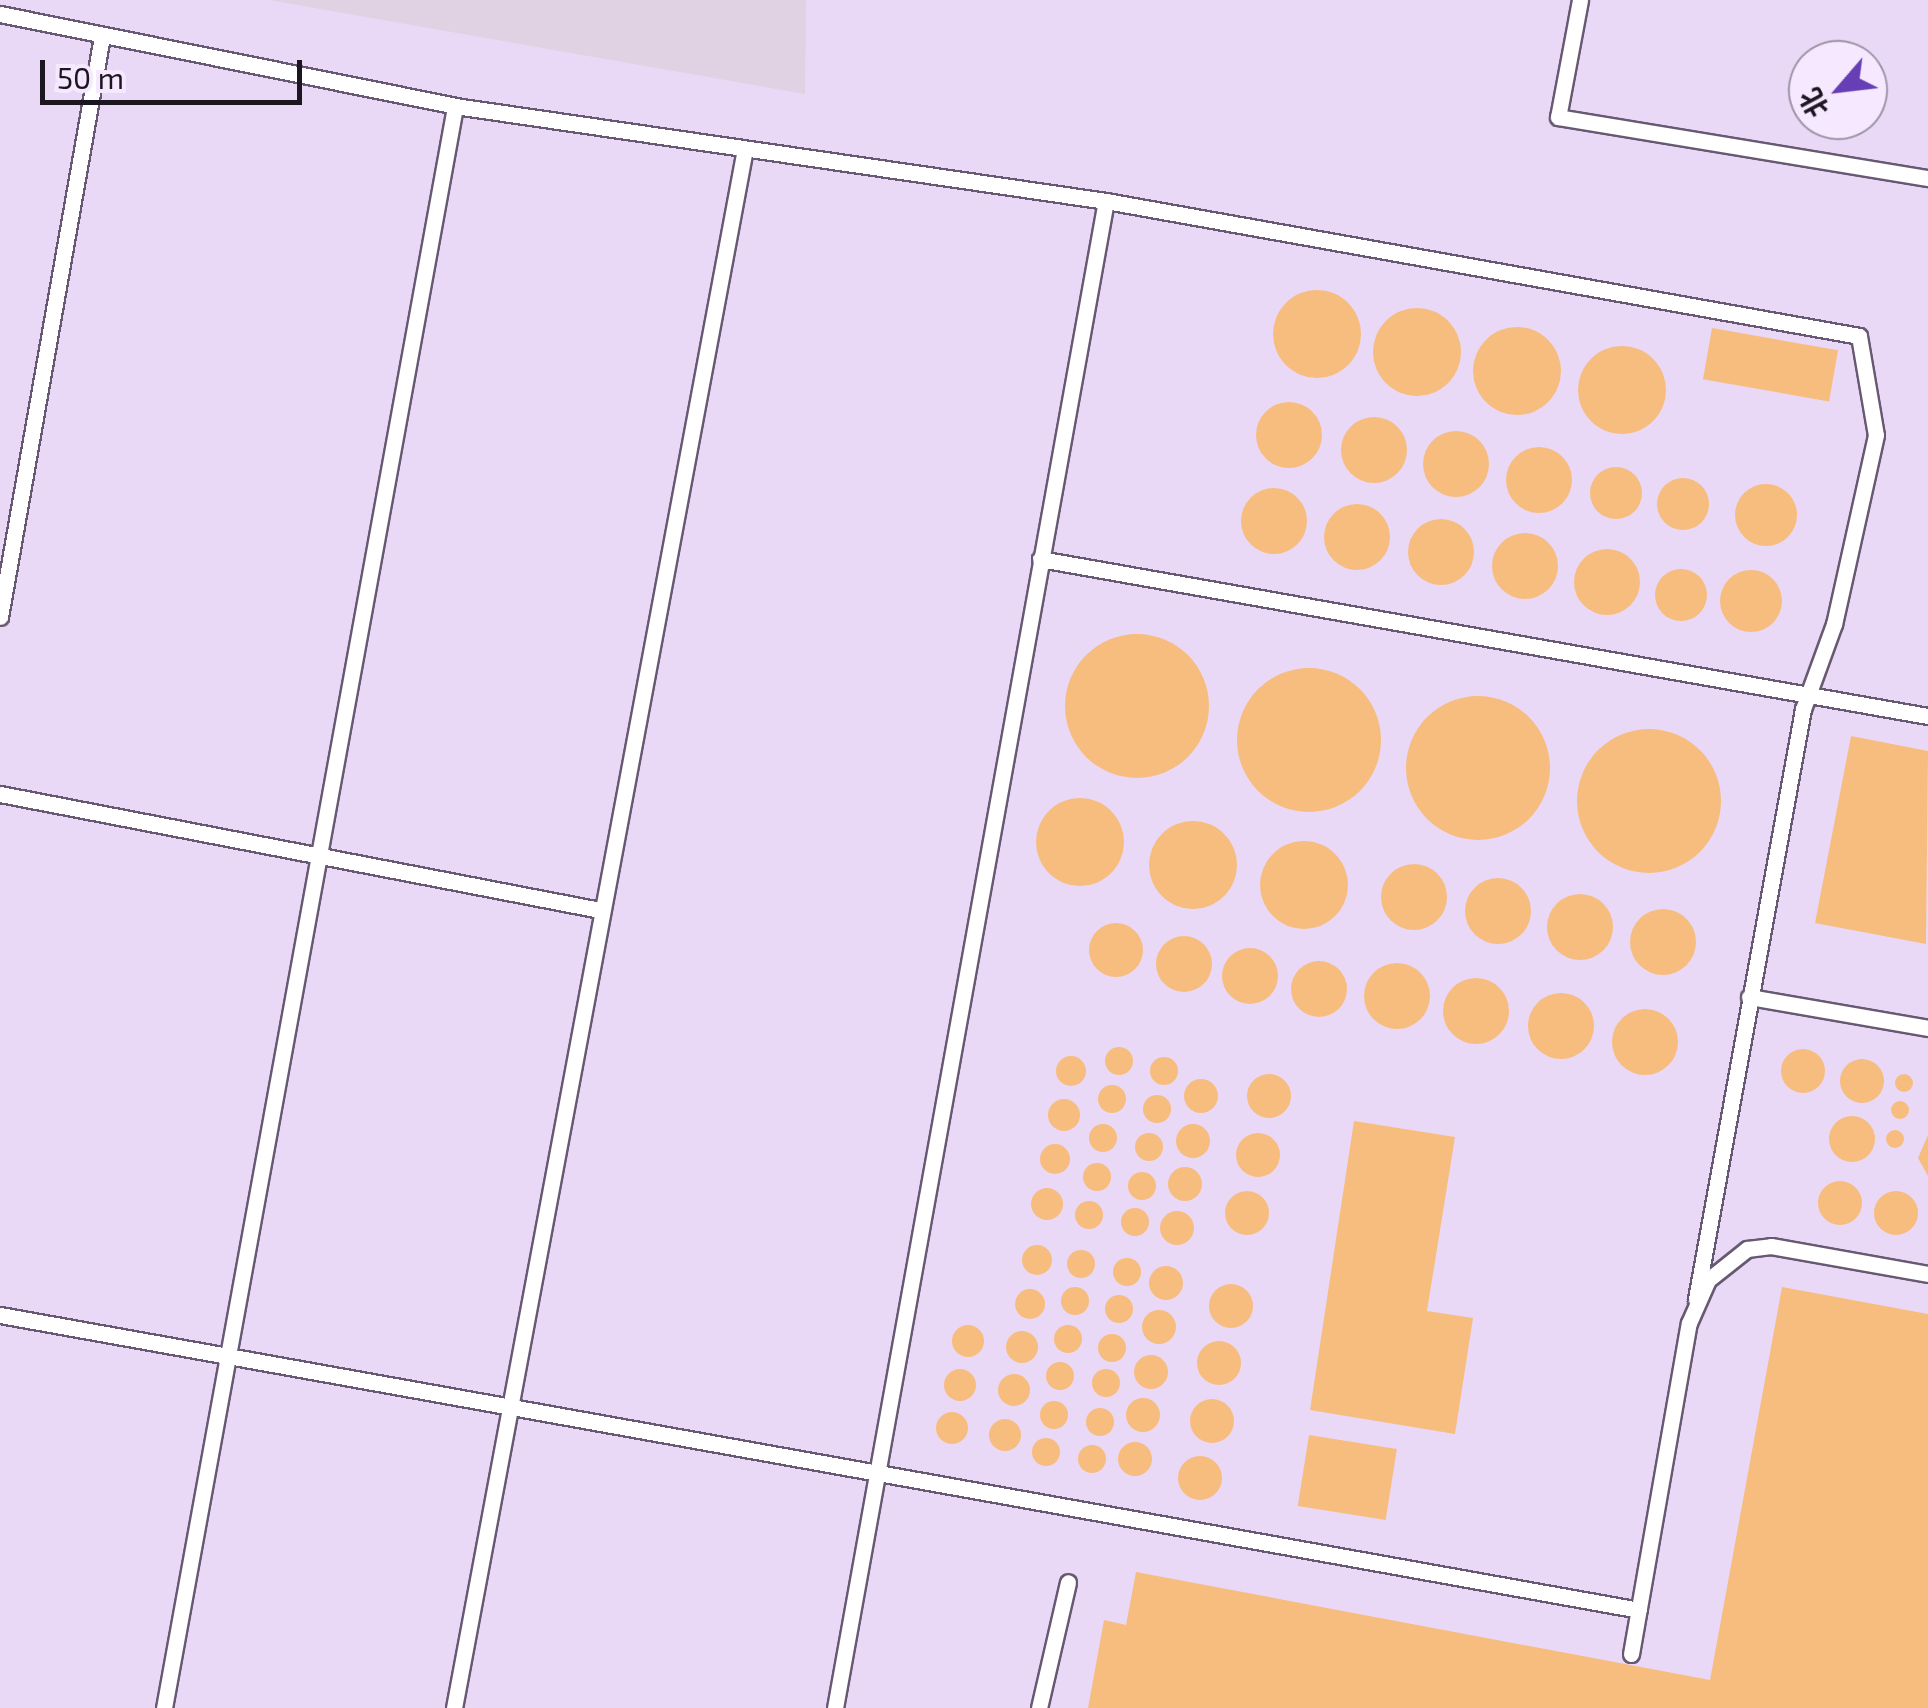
<!DOCTYPE html>
<html>
<head>
<meta charset="utf-8">
<style>
	body { margin:0 }
	#map { position:relative; width:1928px; height:1708px; overflow:hidden; background:#e9d9f6; font-family:"Exo 2","Noto Sans SC",sans-serif }
	div>[style] { position:absolute }
	.industrial>* { inset:0; background:#e0d1e3 }
	.building>* { inset:0; background:#f7bd7f; transform-origin:0 0 }
	.round { border-radius:50% }
	.roads { filter:drop-shadow(2px 0 #675971) drop-shadow(-2px 0 #675971) drop-shadow(0 2px #675971) drop-shadow(0 -2px #675971) }
	.lane>* { height:15px; margin:-7.5px; padding:0 7.5px; transform-origin:7.5px; border-radius:7.5px; background:#fff }
	span { translate:-50% -50%; white-space:nowrap; text-align:center; line-height:1.15; -webkit-text-stroke:10px #f5e8ff; paint-order:stroke }
	.north { position:absolute; left:1788px; top:40px; width:100px; height:100px; box-sizing:border-box; background:#f5e8ff; border:2px solid #9e94a6; border-radius:50%; rotate:242deg; font-size:28px; font-weight:700; line-height:40px; text-align:center; color:#1c1620 }
	.north::after { content:''; display:block; margin:auto; width:35px; height:45px; background:#663eb6; clip-path:polygon(50% 0,100% 100%,50% 72%,0 100%) }
	.scale { position:absolute; left:40px; top:60px; width:262px; height:45px; box-sizing:border-box; border:5px solid #1c1620; border-top:0; padding-left:12px; font-size:30px; line-height:35px; white-space:nowrap; color:#1c1620; -webkit-text-stroke:8px #f5e8ff; paint-order:stroke }
</style>
</head>
<body>
<div id="map">
	<div class="industrial">
		<div style="clip-path:polygon(269px 0,806px 0,805px 94px)"></div>
	</div>
	<div class="building">
		<div class="round" style="left:1273px;top:290px;width:88px;height:88px"></div>
		<div class="round" style="left:1373px;top:308px;width:88px;height:88px"></div>
		<div class="round" style="left:1473px;top:327px;width:88px;height:88px"></div>
		<div style="left:1712px;top:328px;width:128px;height:52px;rotate:10deg"></div>
		<div class="round" style="left:1578px;top:346px;width:88px;height:88px"></div>
		<div class="round" style="left:1256px;top:402px;width:66px;height:66px"></div>
		<div class="round" style="left:1341px;top:417px;width:66px;height:66px"></div>
		<div class="round" style="left:1423px;top:431px;width:66px;height:66px"></div>
		<div class="round" style="left:1506px;top:447px;width:66px;height:66px"></div>
		<div class="round" style="left:1590px;top:467px;width:52px;height:52px"></div>
		<div class="round" style="left:1657px;top:478px;width:52px;height:52px"></div>
		<div class="round" style="left:1735px;top:484px;width:62px;height:62px"></div>
		<div class="round" style="left:1241px;top:488px;width:66px;height:66px"></div>
		<div class="round" style="left:1324px;top:504px;width:66px;height:66px"></div>
		<div class="round" style="left:1408px;top:519px;width:66px;height:66px"></div>
		<div class="round" style="left:1492px;top:533px;width:66px;height:66px"></div>
		<div class="round" style="left:1574px;top:549px;width:66px;height:66px"></div>
		<div class="round" style="left:1655px;top:569px;width:52px;height:52px"></div>
		<div class="round" style="left:1720px;top:570px;width:62px;height:62px"></div>
		<div class="round" style="left:1065px;top:634px;width:144px;height:144px"></div>
		<div class="round" style="left:1237px;top:668px;width:144px;height:144px"></div>
		<div class="round" style="left:1406px;top:696px;width:144px;height:144px"></div>
		<div class="round" style="left:1577px;top:729px;width:144px;height:144px"></div>
		<div style="clip-path:polygon(1851px 736px,1928px 751px,1926px 944px,1815px 923px)"></div>
		<div class="round" style="left:1036px;top:798px;width:88px;height:88px"></div>
		<div class="round" style="left:1149px;top:821px;width:88px;height:88px"></div>
		<div class="round" style="left:1260px;top:841px;width:88px;height:88px"></div>
		<div class="round" style="left:1381px;top:864px;width:66px;height:66px"></div>
		<div class="round" style="left:1465px;top:878px;width:66px;height:66px"></div>
		<div class="round" style="left:1547px;top:894px;width:66px;height:66px"></div>
		<div class="round" style="left:1630px;top:909px;width:66px;height:66px"></div>
		<div class="round" style="left:1089px;top:923px;width:54px;height:54px"></div>
		<div class="round" style="left:1156px;top:936px;width:56px;height:56px"></div>
		<div class="round" style="left:1222px;top:948px;width:56px;height:56px"></div>
		<div class="round" style="left:1291px;top:961px;width:56px;height:56px"></div>
		<div class="round" style="left:1364px;top:963px;width:66px;height:66px"></div>
		<div class="round" style="left:1443px;top:978px;width:66px;height:66px"></div>
		<div class="round" style="left:1528px;top:993px;width:66px;height:66px"></div>
		<div class="round" style="left:1612px;top:1009px;width:66px;height:66px"></div>
		<div class="round" style="left:1105px;top:1047px;width:28px;height:28px"></div>
		<div class="round" style="left:1781px;top:1049px;width:44px;height:44px"></div>
		<div class="round" style="left:1056px;top:1056px;width:30px;height:30px"></div>
		<div class="round" style="left:1150px;top:1057px;width:28px;height:28px"></div>
		<div class="round" style="left:1840px;top:1059px;width:44px;height:44px"></div>
		<div class="round" style="left:1895px;top:1074px;width:18px;height:18px"></div>
		<div class="round" style="left:1247px;top:1074px;width:44px;height:44px"></div>
		<div class="round" style="left:1184px;top:1079px;width:34px;height:34px"></div>
		<div class="round" style="left:1098px;top:1085px;width:28px;height:28px"></div>
		<div class="round" style="left:1143px;top:1095px;width:28px;height:28px"></div>
		<div class="round" style="left:1048px;top:1099px;width:32px;height:32px"></div>
		<div class="round" style="left:1891px;top:1101px;width:18px;height:18px"></div>
		<div class="round" style="left:1829px;top:1116px;width:46px;height:46px"></div>
		<div style="clip-path:polygon(1354px 1121px,1455px 1137px,1427px 1311px,1473px 1318px,1455px 1434px,1310px 1410px)"></div>
		<div class="round" style="left:1089px;top:1124px;width:28px;height:28px"></div>
		<div class="round" style="left:1176px;top:1124px;width:34px;height:34px"></div>
		<div class="round" style="left:1886px;top:1130px;width:18px;height:18px"></div>
		<div class="round" style="left:1135px;top:1133px;width:28px;height:28px"></div>
		<div class="round" style="left:1236px;top:1133px;width:44px;height:44px"></div>
		<div style="clip-path:polygon(1928px 1135px,1928px 1176px,1918px 1158px)"></div>
		<div class="round" style="left:1040px;top:1144px;width:30px;height:30px"></div>
		<div class="round" style="left:1083px;top:1163px;width:28px;height:28px"></div>
		<div class="round" style="left:1168px;top:1167px;width:34px;height:34px"></div>
		<div class="round" style="left:1128px;top:1172px;width:28px;height:28px"></div>
		<div class="round" style="left:1818px;top:1181px;width:44px;height:44px"></div>
		<div class="round" style="left:1031px;top:1188px;width:32px;height:32px"></div>
		<div class="round" style="left:1874px;top:1191px;width:44px;height:44px"></div>
		<div class="round" style="left:1225px;top:1191px;width:44px;height:44px"></div>
		<div class="round" style="left:1075px;top:1201px;width:28px;height:28px"></div>
		<div class="round" style="left:1121px;top:1208px;width:28px;height:28px"></div>
		<div class="round" style="left:1160px;top:1211px;width:34px;height:34px"></div>
		<div class="round" style="left:1022px;top:1245px;width:30px;height:30px"></div>
		<div class="round" style="left:1067px;top:1250px;width:28px;height:28px"></div>
		<div class="round" style="left:1113px;top:1258px;width:28px;height:28px"></div>
		<div class="round" style="left:1149px;top:1266px;width:34px;height:34px"></div>
		<div class="round" style="left:1209px;top:1284px;width:44px;height:44px"></div>
		<div class="round" style="left:1061px;top:1287px;width:28px;height:28px"></div>
		<div style="clip-path:polygon(1782px 1287px,1928px 1314px,1928px 1708px,1088px 1708px,1104px 1620px,1126px 1625px,1136px 1572px,1710px 1680px)"></div>
		<div class="round" style="left:1015px;top:1289px;width:30px;height:30px"></div>
		<div class="round" style="left:1105px;top:1295px;width:28px;height:28px"></div>
		<div class="round" style="left:1142px;top:1310px;width:34px;height:34px"></div>
		<div class="round" style="left:1054px;top:1325px;width:28px;height:28px"></div>
		<div class="round" style="left:952px;top:1325px;width:32px;height:32px"></div>
		<div class="round" style="left:1006px;top:1331px;width:32px;height:32px"></div>
		<div class="round" style="left:1098px;top:1334px;width:28px;height:28px"></div>
		<div class="round" style="left:1197px;top:1341px;width:44px;height:44px"></div>
		<div class="round" style="left:1134px;top:1355px;width:34px;height:34px"></div>
		<div class="round" style="left:1046px;top:1362px;width:28px;height:28px"></div>
		<div class="round" style="left:1092px;top:1369px;width:28px;height:28px"></div>
		<div class="round" style="left:944px;top:1369px;width:32px;height:32px"></div>
		<div class="round" style="left:998px;top:1374px;width:32px;height:32px"></div>
		<div class="round" style="left:1126px;top:1398px;width:34px;height:34px"></div>
		<div class="round" style="left:1190px;top:1399px;width:44px;height:44px"></div>
		<div class="round" style="left:1040px;top:1401px;width:28px;height:28px"></div>
		<div class="round" style="left:1086px;top:1408px;width:28px;height:28px"></div>
		<div class="round" style="left:936px;top:1412px;width:32px;height:32px"></div>
		<div class="round" style="left:989px;top:1419px;width:32px;height:32px"></div>
		<div style="left:1309px;top:1435px;width:89px;height:72px;rotate:9deg"></div>
		<div class="round" style="left:1032px;top:1438px;width:28px;height:28px"></div>
		<div class="round" style="left:1118px;top:1442px;width:34px;height:34px"></div>
		<div class="round" style="left:1078px;top:1445px;width:28px;height:28px"></div>
		<div class="round" style="left:1178px;top:1456px;width:44px;height:44px"></div>
	</div>
	<div class="roads">
		<div class="lane">
			<div style="left:1580px;top:0;width:119px;rotate:100.6deg"></div>
			<div style="left:1558px;top:117px;width:375px;rotate:9.4deg"></div>
			<div style="left:0;top:14px;width:464px;rotate:11.4deg"></div>
			<div style="left:455px;top:106px;width:658px;rotate:8.3deg"></div>
			<div style="left:1040px;top:559px;width:902px;rotate:10.03deg"></div>
			<div style="left:0;top:617px;width:590px;rotate:-80.04deg"></div>
			<div style="left:0;top:794px;width:611px;rotate:10.94deg"></div>
			<div style="left:1749px;top:997px;width:182px;rotate:9.8deg"></div>
			<div style="left:0;top:1315px;width:1665px;rotate:10.2deg"></div>
			<div style="left:1631px;top:1654px;width:336px;rotate:-80.1deg"></div>
			<div style="left:1689px;top:1323px;width:47px;rotate:-66.2deg"></div>
			<div style="left:1708px;top:1280px;width:50px;rotate:-38.5deg"></div>
			<div style="left:1747px;top:1249px;width:24px;rotate:-7deg"></div>
			<div style="left:1771px;top:1246px;width:159px;rotate:10.1deg"></div>
			<div style="left:164px;top:1708px;width:1628px;rotate:-79.7deg"></div>
			<div style="left:454px;top:1708px;width:1581px;rotate:-79.43deg"></div>
			<div style="left:835px;top:1708px;width:1531px;rotate:-79.81deg"></div>
			<div style="left:1106px;top:201px;width:765px;rotate:10.16deg"></div>
			<div style="left:1859px;top:336px;width:100px;rotate:80.3deg"></div>
			<div style="left:1876px;top:435px;width:194px;rotate:102.5deg"></div>
			<div style="left:1834px;top:624px;width:90px;rotate:110deg"></div>
			<div style="left:1803px;top:709px;width:600px;rotate:100.28deg"></div>
			<div style="left:1039px;top:1708px;width:129px;rotate:-77deg"></div>
		</div>
	</div>
	<div class="north">北</div>
	<div class="scale">50 m</div>
</div>
</body>
</html>
